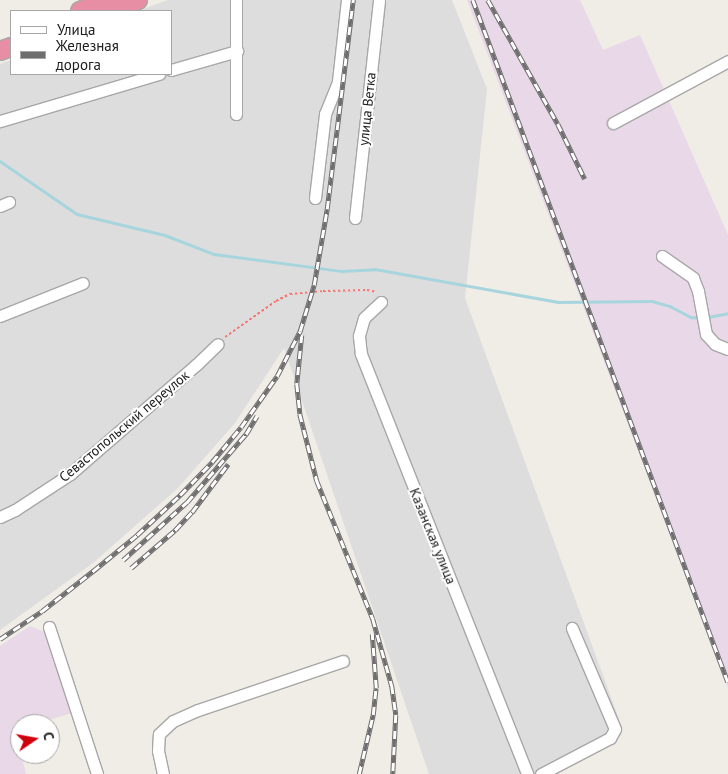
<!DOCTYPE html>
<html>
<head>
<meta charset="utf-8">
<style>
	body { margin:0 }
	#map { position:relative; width:728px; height:774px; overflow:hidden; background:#f0ece6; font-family:"PT Sans",sans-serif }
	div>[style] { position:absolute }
	.residential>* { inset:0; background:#dedddd }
	.industrial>* { inset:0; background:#e9d8e7 }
	.stream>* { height:2.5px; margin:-1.25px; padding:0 1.25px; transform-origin:1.25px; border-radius:1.25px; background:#a7d5de }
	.path>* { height:2px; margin-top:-1px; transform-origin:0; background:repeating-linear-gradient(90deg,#f9746e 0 2.5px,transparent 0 5px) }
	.roads { filter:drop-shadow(1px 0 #a7a7a7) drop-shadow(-1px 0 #a7a7a7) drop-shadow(0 1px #a7a7a7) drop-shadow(0 -1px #a7a7a7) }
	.minor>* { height:11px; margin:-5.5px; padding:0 5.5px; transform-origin:5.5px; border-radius:5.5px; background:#fff }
	.highway>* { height:18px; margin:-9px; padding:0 9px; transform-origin:9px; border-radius:9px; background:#e78ea4 }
	.rail>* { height:4.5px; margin-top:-2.25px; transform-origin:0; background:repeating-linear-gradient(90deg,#fff 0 8px,#6e6e6e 0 16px); box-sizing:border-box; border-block:1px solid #6e6e6e }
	span { translate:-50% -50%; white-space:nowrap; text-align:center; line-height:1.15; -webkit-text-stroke:4px #fff; paint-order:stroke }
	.street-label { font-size:14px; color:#202020 }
	.legend { position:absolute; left:10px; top:10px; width:162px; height:65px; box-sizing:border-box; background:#fff; border:1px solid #a6a6a6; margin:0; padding:6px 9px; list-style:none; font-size:15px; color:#202020 }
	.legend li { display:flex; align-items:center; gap:10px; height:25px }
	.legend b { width:25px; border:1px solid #a6a6a6 }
	.north { position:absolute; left:10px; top:714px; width:50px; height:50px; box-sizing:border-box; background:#fff; border:1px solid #a6a6a6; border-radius:50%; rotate:78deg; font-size:14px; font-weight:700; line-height:20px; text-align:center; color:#202020 }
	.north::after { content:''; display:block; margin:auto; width:18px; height:22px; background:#cf010d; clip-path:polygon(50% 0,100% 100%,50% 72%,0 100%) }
</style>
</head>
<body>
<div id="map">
	<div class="residential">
		<div style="clip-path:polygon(168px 0,452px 0,487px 89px,465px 298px,623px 730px,544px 774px,429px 774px,284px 348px,235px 423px,178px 488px,93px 563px,0 630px,0 64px,11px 60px,11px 74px,171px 74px,171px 11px,138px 11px)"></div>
	</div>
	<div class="industrial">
		<div style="clip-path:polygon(467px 0,580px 0,603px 50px,640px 35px,728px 235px,728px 688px)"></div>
		<div style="clip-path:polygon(30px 626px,49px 634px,75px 712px,36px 724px,20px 724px,20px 729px,15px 731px,26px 774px,0 774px,0 646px)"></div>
	</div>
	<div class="stream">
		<div style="left:0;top:161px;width:93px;rotate:34.5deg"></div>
		<div style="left:77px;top:214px;width:90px;rotate:13.4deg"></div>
		<div style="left:165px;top:235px;width:53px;rotate:21.2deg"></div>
		<div style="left:214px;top:254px;width:129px;rotate:7.6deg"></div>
		<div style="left:342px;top:271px;width:33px;rotate:-3deg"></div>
		<div style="left:375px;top:269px;width:186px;rotate:10.2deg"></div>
		<div style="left:558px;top:302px;width:94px;rotate:-0.6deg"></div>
		<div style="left:652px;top:301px;width:19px;rotate:16deg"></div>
		<div style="left:670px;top:306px;width:24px;rotate:28deg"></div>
		<div style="left:691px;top:317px;width:9px;rotate:6deg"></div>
		<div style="left:708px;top:317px;width:20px;rotate:-11deg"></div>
	</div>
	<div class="path">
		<div style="left:225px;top:337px;width:62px;rotate:-35.2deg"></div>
		<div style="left:276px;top:301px;width:16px;rotate:-27deg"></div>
		<div style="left:290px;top:294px;width:33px;rotate:-5deg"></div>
		<div style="left:323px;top:291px;width:44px;rotate:-1.3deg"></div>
		<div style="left:367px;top:290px;width:10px;rotate:11deg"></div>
	</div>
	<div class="roads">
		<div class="minor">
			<div style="left:171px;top:70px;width:69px;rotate:-16.1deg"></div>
			<div style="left:236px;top:114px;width:114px;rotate:-90deg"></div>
			<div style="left:0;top:121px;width:166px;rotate:-16.5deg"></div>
			<div style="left:613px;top:123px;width:131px;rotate:-28.3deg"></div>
			<div style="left:315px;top:198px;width:85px;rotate:-83.2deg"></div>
			<div style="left:325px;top:114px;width:35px;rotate:-68deg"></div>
			<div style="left:338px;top:81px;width:81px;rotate:-83.7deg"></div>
			<div style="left:0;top:206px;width:10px;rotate:-24deg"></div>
			<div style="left:355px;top:218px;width:219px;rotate:-83.7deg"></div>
			<div style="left:662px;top:256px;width:38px;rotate:35deg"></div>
			<div style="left:693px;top:278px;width:14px;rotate:69deg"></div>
			<div style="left:698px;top:291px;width:44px;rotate:79.5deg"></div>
			<div style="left:706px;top:334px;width:13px;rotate:48deg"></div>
			<div style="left:715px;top:344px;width:14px;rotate:21deg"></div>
			<div style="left:381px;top:302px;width:23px;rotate:137deg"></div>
			<div style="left:364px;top:318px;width:19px;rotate:106deg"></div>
			<div style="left:359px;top:336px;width:18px;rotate:84deg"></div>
			<div style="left:361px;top:354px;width:452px;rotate:68.4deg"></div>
			<div style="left:0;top:316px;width:89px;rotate:-21.7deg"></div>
			<div style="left:0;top:517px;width:17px;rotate:-25deg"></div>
			<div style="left:15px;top:510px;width:66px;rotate:-33.2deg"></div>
			<div style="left:70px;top:474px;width:167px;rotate:-40.9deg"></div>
			<div style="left:196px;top:365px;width:30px;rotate:-44deg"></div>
			<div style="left:49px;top:627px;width:155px;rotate:71.9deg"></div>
			<div style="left:163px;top:774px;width:24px;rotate:-102deg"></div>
			<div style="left:158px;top:751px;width:17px;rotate:-87deg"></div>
			<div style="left:159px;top:734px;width:19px;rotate:-43deg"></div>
			<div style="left:173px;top:721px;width:27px;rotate:-24deg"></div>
			<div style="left:198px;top:710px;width:153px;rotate:-18.7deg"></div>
			<div style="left:541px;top:774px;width:78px;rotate:-27.6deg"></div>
			<div style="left:610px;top:738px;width:10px;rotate:-61deg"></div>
			<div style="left:615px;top:729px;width:110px;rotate:-113.1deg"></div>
		</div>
		<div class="highway">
			<div style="left:80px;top:11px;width:33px;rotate:-20deg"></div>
			<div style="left:108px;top:11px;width:32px;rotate:-20deg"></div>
			<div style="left:0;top:51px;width:12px;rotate:-20deg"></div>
		</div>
	</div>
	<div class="rail">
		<div style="left:473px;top:0;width:728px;rotate:69.5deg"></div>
		<div style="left:488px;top:0;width:142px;rotate:60.6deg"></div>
		<div style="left:558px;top:124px;width:61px;rotate:63.9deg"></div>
		<div style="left:302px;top:335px;width:49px;rotate:95.8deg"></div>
		<div style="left:297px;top:384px;width:30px;rotate:84deg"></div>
		<div style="left:300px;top:414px;width:69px;rotate:75.8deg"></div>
		<div style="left:317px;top:481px;width:149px;rotate:67.9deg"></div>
		<div style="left:373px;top:619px;width:70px;rotate:74.2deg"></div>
		<div style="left:392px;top:686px;width:29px;rotate:82deg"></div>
		<div style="left:396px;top:715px;width:59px;rotate:92.9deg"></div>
		<div style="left:123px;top:560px;width:86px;rotate:-42.2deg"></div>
		<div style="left:187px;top:502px;width:90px;rotate:-49.1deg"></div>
		<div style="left:246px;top:434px;width:21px;rotate:-59deg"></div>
		<div style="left:131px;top:568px;width:58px;rotate:-40.8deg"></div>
		<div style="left:175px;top:530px;width:25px;rotate:-47deg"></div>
		<div style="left:192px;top:512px;width:60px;rotate:-53.1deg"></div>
		<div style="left:0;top:639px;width:50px;rotate:-33.7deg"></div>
		<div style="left:42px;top:611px;width:65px;rotate:-38.1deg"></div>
		<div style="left:93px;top:571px;width:57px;rotate:-39.3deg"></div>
		<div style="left:137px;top:535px;width:59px;rotate:-42.9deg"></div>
		<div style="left:180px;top:495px;width:46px;rotate:-45.9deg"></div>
		<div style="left:212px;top:462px;width:45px;rotate:-50.4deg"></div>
		<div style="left:241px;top:427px;width:62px;rotate:-54.8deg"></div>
		<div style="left:277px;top:376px;width:51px;rotate:-62.9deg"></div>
		<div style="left:300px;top:331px;width:48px;rotate:-73.1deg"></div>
		<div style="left:314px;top:285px;width:77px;rotate:-80.3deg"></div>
		<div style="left:327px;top:209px;width:211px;rotate:-82.9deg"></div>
		<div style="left:359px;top:774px;width:61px;rotate:-76.7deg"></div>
		<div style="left:373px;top:715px;width:27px;rotate:-84deg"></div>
		<div style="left:376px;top:688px;width:54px;rotate:-94.2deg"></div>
	</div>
	<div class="street-label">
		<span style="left:367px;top:109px;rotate:-84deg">улица Ветка</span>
		<span style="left:124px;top:426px;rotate:-40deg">Севастопольский переулок</span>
		<span style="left:433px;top:536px;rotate:68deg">Казанская улица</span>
	</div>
	<ul class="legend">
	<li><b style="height:6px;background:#fff"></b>Улица</li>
	<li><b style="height:6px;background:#6e6e6e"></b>Железная дорога</li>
	</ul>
	<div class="north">С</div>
</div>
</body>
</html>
